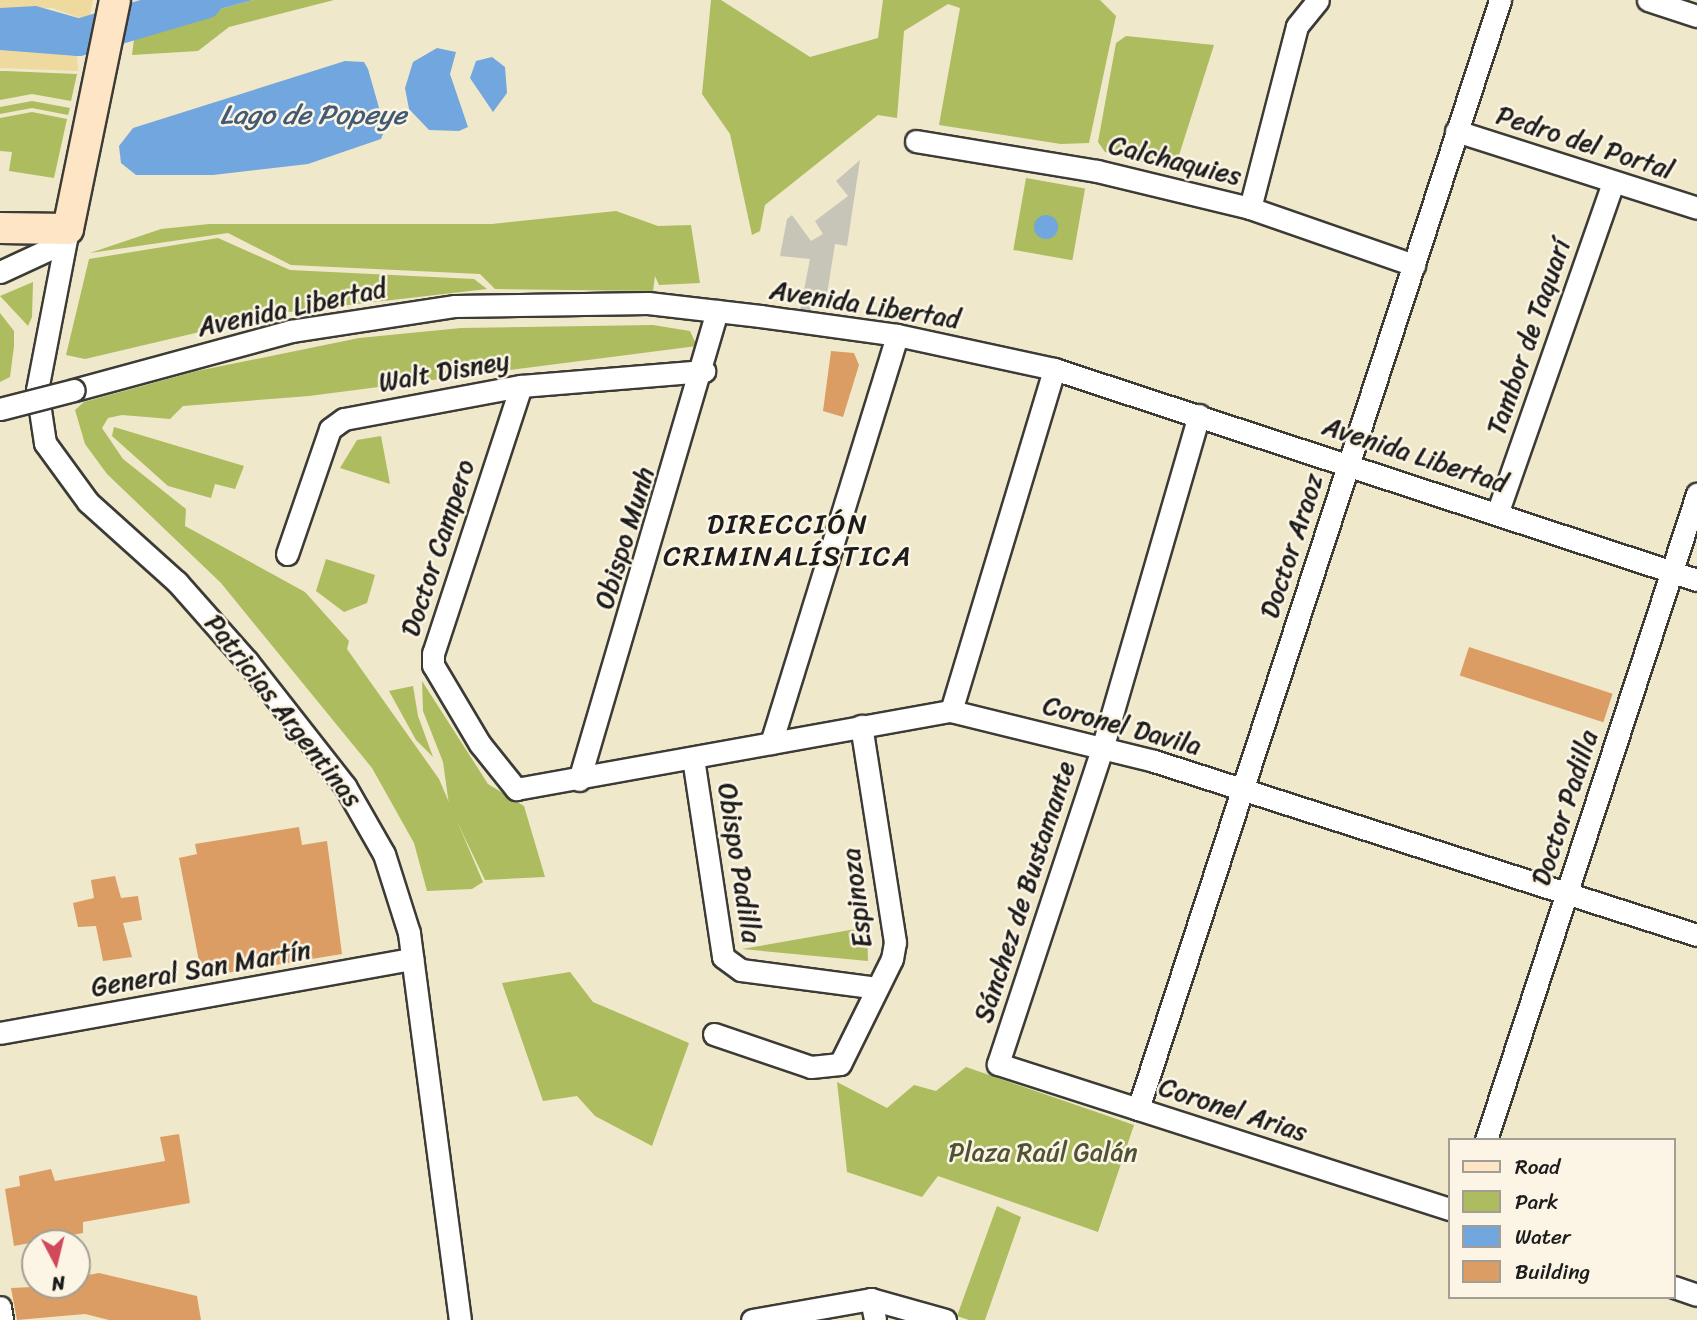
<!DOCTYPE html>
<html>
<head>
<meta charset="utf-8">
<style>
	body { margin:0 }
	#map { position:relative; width:1697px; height:1320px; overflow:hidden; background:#f0e8ca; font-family:Sriracha,sans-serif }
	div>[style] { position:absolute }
	.industrial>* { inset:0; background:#c6c5b8 }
	.green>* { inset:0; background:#acbc5f; transform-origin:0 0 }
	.sand>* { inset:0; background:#eeda9e }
	.water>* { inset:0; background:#71a6de }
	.round { border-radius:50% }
	.river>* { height:37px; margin:-18.5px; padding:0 18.5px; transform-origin:18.5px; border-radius:18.5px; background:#71a6de }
	.building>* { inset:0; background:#db9d63; transform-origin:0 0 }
	.roads { filter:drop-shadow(2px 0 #3c3b36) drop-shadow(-2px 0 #3c3b36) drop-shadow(0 2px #3c3b36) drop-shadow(0 -2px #3c3b36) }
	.minor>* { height:21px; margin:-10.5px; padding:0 10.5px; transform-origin:10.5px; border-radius:10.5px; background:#fff }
	.secondary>* { height:30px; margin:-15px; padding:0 15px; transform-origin:15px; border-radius:15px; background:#fee5c5 }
	.bridges { filter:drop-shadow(2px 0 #3c3b36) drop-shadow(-2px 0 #3c3b36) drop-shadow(0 2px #3c3b36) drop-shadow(0 -2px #3c3b36) }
	.minor-bridge>* { height:21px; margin:-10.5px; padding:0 10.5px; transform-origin:10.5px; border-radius:10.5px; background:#fff }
	span { translate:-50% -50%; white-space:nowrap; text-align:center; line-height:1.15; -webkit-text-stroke:5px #fcf5e5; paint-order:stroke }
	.street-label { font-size:26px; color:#1c1c1c }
	.park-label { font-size:26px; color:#4e5433 }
	.water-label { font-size:28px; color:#425a73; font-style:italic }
	.neighbourhood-label { font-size:28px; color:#1c1c1c; letter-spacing:2px }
	.legend { position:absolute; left:1448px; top:1138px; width:228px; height:161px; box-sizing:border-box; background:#fcf5e5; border:2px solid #a29e95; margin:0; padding:9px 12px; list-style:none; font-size:21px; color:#1c1c1c }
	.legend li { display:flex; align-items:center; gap:14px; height:35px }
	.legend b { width:35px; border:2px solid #a29e95 }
	.north { position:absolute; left:21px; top:1229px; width:70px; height:70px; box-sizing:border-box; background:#fcf5e5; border:2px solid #a29e95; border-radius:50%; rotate:173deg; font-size:19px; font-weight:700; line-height:28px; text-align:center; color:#1c1c1c }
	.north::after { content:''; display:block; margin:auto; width:24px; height:32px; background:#d1495b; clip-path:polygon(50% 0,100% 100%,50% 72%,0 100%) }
</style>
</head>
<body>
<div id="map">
	<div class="industrial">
		<div style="clip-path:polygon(860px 160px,847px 246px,835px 244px,827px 294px,812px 293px,810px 311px,800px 311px,810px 259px,780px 256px,787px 219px,792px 215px,811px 241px,823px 234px,815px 221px,848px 196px,836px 181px)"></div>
	</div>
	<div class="green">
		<div style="clip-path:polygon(253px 0,334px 0,229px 27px,198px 51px,132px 55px,135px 32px)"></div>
		<div style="clip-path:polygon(711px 0,721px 0,810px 57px,878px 38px,883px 0,1100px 0,1116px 16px,1089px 143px,1061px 144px,939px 125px,960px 8px,948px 4px,904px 31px,897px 118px,878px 115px,765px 205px,760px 231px,752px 235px,730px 134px,702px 94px)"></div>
		<div style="clip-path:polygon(1126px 36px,1214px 45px,1174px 171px,1105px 152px,1098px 142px,1116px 43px)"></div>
		<div style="clip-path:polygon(0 71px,5px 71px,77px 74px,71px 101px,32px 94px,0 100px)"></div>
		<div style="clip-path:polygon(32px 101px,70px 108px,68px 115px,32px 108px,0 114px,0 107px)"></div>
		<div style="clip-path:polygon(32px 112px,67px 119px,54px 178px,9px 171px,12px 152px,0 151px,0 118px)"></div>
		<div style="left:1026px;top:178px;width:60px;height:73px;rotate:10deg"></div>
		<div style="clip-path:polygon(616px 211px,658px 226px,691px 225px,700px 283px,659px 285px,655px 276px,653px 291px,495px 289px,480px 274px,291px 265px,228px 233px,90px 253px,161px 229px,209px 224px,492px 224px)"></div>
		<div style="clip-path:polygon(218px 238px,290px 270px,474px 279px,487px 289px,280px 313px,85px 359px,66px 355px,89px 259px)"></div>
		<div style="clip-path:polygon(33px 282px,32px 317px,28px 326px,0 296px)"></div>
		<div style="clip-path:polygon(0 313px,14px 331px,14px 346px,10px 377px,0 382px)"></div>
		<div style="clip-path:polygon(653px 325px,690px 331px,697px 346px,309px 396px,183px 406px,170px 419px,122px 415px,108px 418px,102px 428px,123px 459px,186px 509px,185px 526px,305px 592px,349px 641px,347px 649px,439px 779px,483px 882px,472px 889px,427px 891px,414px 843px,372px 768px,221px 583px,107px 474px,85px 444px,75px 410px,84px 402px,197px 371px,359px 338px,461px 328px)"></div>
		<div style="clip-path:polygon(114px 427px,244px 466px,235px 489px,215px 484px,211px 498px,168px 486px,112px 436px)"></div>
		<div style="clip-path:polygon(381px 436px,390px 484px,340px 468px,357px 440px)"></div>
		<div style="clip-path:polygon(326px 559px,375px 575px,367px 603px,344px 612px,316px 591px)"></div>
		<div style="clip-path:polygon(422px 681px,488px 784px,524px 806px,545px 877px,485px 880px,449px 805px,443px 762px,423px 711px)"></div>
		<div style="clip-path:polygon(413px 686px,418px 716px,433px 757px,416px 740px,389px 691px)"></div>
		<div style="clip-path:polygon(867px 927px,868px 961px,742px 949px,822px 935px)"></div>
		<div style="clip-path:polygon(570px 972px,593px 1002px,689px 1043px,652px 1146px,595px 1116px,577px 1096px,543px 1101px,502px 983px)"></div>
		<div style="clip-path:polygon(966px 1067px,1134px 1125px,1098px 1232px,938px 1176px,922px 1197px,847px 1172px,837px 1082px,887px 1108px,914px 1085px,936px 1091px)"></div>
		<div style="clip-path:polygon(997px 1206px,1021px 1217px,985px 1320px,969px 1320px,957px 1316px)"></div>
	</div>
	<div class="sand">
		<div style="clip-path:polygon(0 0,93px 0,89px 21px,52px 8px,0 8px)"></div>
		<div style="clip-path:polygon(0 38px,77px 53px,78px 71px,0 68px)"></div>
	</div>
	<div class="water">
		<div style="clip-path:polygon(163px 0,253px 0,135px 32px,139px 8px)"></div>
		<div style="clip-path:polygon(36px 6px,89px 21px,81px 55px,0 38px,0 8px)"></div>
		<div style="clip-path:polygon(437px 48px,456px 52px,450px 74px,468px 127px,459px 131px,429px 130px,409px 109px,405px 88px,413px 62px)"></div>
		<div style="clip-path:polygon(492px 57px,505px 67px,507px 93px,493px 112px,470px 78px,476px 61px)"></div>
		<div style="clip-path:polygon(345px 61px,364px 62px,368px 69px,385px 129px,381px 139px,308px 164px,213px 175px,136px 175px,121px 163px,119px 146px,133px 128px)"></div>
		<div class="round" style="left:1034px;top:215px;width:24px;height:24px"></div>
	</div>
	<div class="river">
		<div style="left:0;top:31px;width:78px;rotate:4.4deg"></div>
		<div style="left:78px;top:37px;width:131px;rotate:-16.4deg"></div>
	</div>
	<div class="building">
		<div style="clip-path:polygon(831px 351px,854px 353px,859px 365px,843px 417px,823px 411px)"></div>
		<div style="left:1469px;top:647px;width:151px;height:30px;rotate:18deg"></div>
		<div style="clip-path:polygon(299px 827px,302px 845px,327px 841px,342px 954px,202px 977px,179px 858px,197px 854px,195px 844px)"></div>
		<div style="clip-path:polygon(115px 876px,121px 898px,138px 896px,142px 920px,123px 923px,132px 957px,103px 961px,96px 926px,78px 927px,73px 903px,94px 898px,91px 880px)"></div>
		<div style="clip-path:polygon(179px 1134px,190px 1203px,83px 1222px,83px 1233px,14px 1246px,5px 1189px,20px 1186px,19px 1176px,51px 1169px,55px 1181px,165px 1161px,160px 1137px)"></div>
		<div style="clip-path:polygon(99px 1273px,197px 1296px,201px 1320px,109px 1320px,85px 1314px,17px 1320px,11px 1288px,77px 1285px,77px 1277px)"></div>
	</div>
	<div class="roads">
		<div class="minor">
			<div style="left:1648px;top:0;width:52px;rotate:18.1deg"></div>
			<div style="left:1456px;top:131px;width:253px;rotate:17.7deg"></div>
			<div style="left:916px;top:141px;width:183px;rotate:9.4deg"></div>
			<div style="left:1097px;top:171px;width:157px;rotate:13.6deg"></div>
			<div style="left:1250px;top:208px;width:174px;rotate:19.2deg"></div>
			<div style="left:1250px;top:208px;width:188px;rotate:-75.5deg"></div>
			<div style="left:1297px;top:26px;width:33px;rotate:-51deg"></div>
			<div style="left:68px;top:229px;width:164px;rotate:100.9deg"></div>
			<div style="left:37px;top:390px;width:54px;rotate:81.4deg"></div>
			<div style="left:45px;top:443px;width:73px;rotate:53.9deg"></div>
			<div style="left:88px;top:502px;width:120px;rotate:42deg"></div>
			<div style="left:177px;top:582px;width:106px;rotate:48.5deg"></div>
			<div style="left:247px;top:661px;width:159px;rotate:51.9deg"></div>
			<div style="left:345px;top:786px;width:78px;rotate:60.2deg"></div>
			<div style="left:384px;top:854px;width:83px;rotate:72.4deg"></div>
			<div style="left:409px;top:933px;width:390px;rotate:82.5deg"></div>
			<div style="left:0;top:272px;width:72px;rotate:-24.8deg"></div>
			<div style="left:521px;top:386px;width:281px;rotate:108.2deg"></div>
			<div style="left:433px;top:653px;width:12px;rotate:90deg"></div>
			<div style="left:433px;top:665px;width:92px;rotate:59.3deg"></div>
			<div style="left:480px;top:744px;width:58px;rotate:51.3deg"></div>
			<div style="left:516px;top:789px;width:442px;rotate:-10.2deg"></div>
			<div style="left:951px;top:711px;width:209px;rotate:13.8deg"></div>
			<div style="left:1154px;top:761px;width:570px;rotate:17.77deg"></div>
			<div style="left:74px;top:390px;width:225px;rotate:-15.2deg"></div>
			<div style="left:291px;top:331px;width:166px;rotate:-8.7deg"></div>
			<div style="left:455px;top:306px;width:193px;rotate:-0.9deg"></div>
			<div style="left:648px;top:303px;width:113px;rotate:6.6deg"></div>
			<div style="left:760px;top:316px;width:138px;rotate:7.9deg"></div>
			<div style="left:897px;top:335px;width:161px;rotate:12.2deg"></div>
			<div style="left:1054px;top:369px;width:677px;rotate:18.17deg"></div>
			<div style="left:1199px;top:415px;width:345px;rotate:106.2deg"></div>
			<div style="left:1103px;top:746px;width:335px;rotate:108.3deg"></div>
			<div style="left:998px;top:1064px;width:475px;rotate:17.8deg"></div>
			<div style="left:1498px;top:511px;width:349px;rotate:-70.7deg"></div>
			<div style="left:287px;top:554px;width:132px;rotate:-71deg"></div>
			<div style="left:330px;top:429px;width:17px;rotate:-36deg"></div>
			<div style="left:344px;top:419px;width:180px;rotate:-10.6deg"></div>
			<div style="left:521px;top:386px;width:184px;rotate:-4.7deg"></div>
			<div style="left:951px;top:711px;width:357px;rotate:-73.2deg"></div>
			<div style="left:771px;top:743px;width:427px;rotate:-72.8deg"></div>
			<div style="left:693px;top:758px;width:201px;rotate:81.4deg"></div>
			<div style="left:723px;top:957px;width:22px;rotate:36deg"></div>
			<div style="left:741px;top:970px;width:137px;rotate:7.5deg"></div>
			<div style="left:579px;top:780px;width:489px;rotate:-73.6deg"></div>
			<div style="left:0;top:1033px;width:419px;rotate:-10.2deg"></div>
			<div style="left:714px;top:1034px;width:102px;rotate:18.8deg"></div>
			<div style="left:811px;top:1067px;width:29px;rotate:-6deg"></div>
			<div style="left:840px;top:1064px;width:117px;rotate:-63.7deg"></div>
			<div style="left:892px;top:959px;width:17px;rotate:-80deg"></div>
			<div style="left:895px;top:942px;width:219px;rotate:-98.9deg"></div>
			<div style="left:1138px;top:1109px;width:1167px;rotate:-71.92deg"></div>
			<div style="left:1486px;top:1140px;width:680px;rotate:-71.91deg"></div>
			<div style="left:1674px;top:1287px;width:24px;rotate:19deg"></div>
			<div style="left:871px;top:1299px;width:21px;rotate:79deg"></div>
			<div style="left:0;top:1307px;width:13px;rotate:81deg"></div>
			<div style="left:752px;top:1320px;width:121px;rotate:-10deg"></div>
			<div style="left:871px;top:1299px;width:77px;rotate:15.8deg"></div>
		</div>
		<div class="secondary">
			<div style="left:0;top:228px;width:68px;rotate:0.8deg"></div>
			<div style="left:68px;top:229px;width:234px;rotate:-78.4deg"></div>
		</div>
	</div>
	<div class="bridges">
		<div class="minor-bridge">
			<div style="left:0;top:409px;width:76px;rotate:-14.4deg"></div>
		</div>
	</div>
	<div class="street-label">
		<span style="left:1585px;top:143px;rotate:18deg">Pedro del Portal</span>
		<span style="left:1175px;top:161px;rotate:14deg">Calchaquies</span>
		<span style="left:865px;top:305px;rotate:9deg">Avenida Libertad</span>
		<span style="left:292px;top:308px;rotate:-12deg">Avenida Libertad</span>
		<span style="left:1529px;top:337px;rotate:-71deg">Tambor de Taquarí</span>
		<span style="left:444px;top:372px;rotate:-10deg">Walt Disney</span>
		<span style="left:1415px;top:455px;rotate:18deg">Avenida Libertad</span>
		<span style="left:625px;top:538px;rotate:-73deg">Obispo Munh</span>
		<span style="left:1292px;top:546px;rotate:-72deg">Doctor Araoz</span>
		<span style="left:438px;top:548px;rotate:-72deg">Doctor Campero</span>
		<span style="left:283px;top:711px;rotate:52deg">Patricias Argentinas</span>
		<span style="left:1122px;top:726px;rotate:15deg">Coronel Davila</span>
		<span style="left:1565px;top:808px;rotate:-72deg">Doctor Padilla</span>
		<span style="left:739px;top:863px;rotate:81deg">Obispo Padilla</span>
		<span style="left:1025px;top:892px;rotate:-72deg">Sánchez de Bustamante</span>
		<span style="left:857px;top:898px;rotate:-97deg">Espinoza</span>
		<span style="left:201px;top:969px;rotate:-10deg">General San Martín</span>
		<span style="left:1233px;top:1110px;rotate:18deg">Coronel Arias</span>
	</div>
	<div class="park-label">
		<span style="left:1043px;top:1153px">Plaza Raúl Galán</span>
	</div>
	<div class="water-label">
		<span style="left:313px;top:115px">Lago de Popeye</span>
	</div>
	<div class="neighbourhood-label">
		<span style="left:788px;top:540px">DIRECCIÓN<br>CRIMINALÍSTICA</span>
	</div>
	<ul class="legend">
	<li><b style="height:9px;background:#fee5c5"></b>Road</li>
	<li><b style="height:19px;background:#acbc5f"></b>Park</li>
	<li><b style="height:19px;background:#71a6de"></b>Water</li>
	<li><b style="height:19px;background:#db9d63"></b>Building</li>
	</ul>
	<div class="north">N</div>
</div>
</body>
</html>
